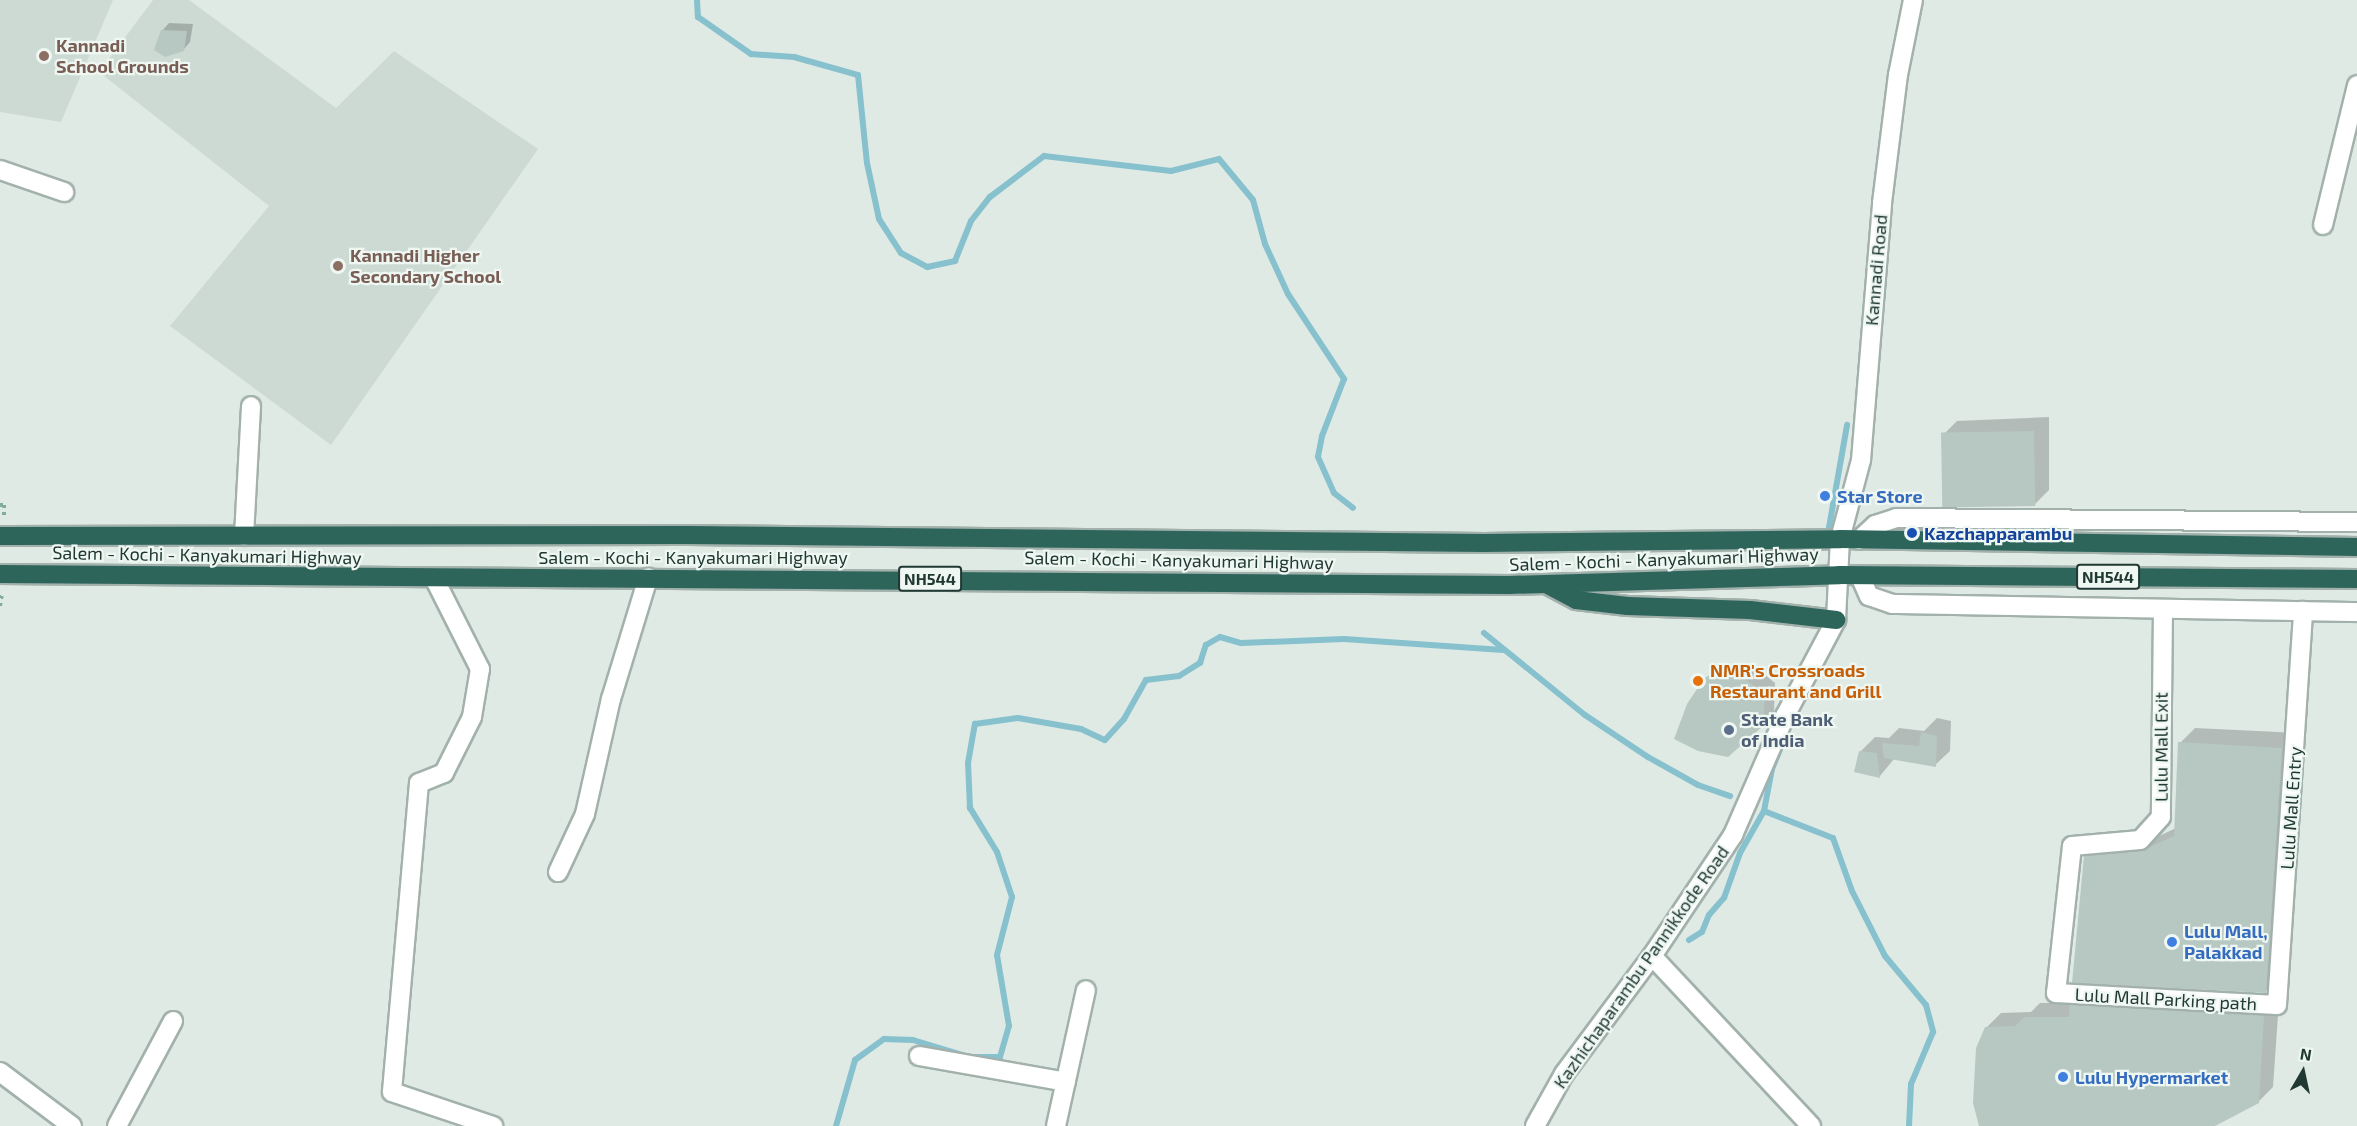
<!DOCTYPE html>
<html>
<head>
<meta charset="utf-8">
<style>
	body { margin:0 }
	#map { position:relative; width:2357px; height:1126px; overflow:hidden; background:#dfeae5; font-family:"Exo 2",sans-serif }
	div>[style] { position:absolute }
	.built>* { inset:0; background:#cddad4 }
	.shadow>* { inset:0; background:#0003 }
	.stream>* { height:6px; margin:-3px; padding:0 3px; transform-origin:3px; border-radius:3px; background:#87c1ce }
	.building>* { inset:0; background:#b7c7c1; transform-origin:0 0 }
	.path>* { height:4px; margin-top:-2px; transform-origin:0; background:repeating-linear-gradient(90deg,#80ada0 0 3px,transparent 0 7.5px) }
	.roads { filter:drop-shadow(2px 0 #a2b1ac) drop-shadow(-2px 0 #a2b1ac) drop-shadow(0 2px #a2b1ac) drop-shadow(0 -2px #a2b1ac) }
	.minor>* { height:18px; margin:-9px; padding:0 9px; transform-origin:9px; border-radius:9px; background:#fff }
	.highway>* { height:18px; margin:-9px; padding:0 9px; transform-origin:9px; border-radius:9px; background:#2d655b }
	.dots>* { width:16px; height:16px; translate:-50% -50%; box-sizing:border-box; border:3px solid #eff7f3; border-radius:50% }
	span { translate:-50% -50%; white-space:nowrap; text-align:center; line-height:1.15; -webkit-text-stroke:4.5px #eff7f3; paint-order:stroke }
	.shield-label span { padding:2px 4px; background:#eff7f3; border:2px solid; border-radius:4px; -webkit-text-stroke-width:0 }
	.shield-label { font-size:16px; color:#213933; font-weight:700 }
	.education-label { font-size:18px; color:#785e54; font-weight:700 }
	.left { translate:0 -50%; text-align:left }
	.street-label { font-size:18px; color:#213933 }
	.shop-label { font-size:18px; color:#366cbe; font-weight:700 }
	.transit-label { font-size:18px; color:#164399; font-weight:700 }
	.food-label { font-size:18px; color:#c56008; font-weight:700 }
	.service-label { font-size:18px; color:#4e5e75; font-weight:700 }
	.north { position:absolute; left:2273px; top:1042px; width:60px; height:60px; -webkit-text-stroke:4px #eff7f3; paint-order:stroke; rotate:9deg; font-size:16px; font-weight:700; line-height:24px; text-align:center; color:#213933 }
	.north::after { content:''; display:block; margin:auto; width:21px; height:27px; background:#213933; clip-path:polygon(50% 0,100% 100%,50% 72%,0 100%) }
</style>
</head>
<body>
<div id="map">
	<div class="built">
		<div style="clip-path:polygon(0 0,113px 0,61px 122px,0 112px)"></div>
		<div style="clip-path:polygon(153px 0,189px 0,336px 108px,394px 51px,538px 149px,331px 445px,170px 326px,269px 206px,99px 72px)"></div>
	</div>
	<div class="shadow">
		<div style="clip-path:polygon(169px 23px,193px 24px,190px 42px,183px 50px,162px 31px)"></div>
		<div style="clip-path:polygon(2049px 417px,2049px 490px,2034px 505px,1942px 436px,1957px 421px)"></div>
		<div style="clip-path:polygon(1754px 666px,1775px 683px,1774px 713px,1762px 725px,1706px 678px,1718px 667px)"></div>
		<div style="clip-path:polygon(1937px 718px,1951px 721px,1950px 751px,1935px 765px,1894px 759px,1880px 776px,1856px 771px,1861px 751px,1875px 737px,1889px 738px,1899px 728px,1924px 731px)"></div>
		<div style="clip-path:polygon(2195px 728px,2296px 733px,2280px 977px,2265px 992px,2085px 857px,2100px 842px,2157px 837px,2176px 828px,2180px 743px)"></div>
		<div style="clip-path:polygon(2279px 1001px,2273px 1087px,2258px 1102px,2212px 1126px,1980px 1126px,1986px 1028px,2001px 1013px,2031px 1012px,2040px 1003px)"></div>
	</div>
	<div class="stream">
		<div style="left:697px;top:0;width:17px;rotate:87deg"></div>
		<div style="left:698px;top:17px;width:65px;rotate:34.9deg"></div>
		<div style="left:751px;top:54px;width:43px;rotate:4deg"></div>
		<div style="left:794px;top:57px;width:66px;rotate:15.7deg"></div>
		<div style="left:858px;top:75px;width:88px;rotate:84.2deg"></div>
		<div style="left:867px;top:163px;width:57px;rotate:77.9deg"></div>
		<div style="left:879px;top:219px;width:40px;rotate:57.1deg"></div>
		<div style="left:901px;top:253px;width:30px;rotate:28deg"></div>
		<div style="left:927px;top:267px;width:29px;rotate:-12deg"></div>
		<div style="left:955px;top:261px;width:43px;rotate:-68.2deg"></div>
		<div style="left:971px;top:221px;width:31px;rotate:-52deg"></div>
		<div style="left:990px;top:197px;width:68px;rotate:-37.2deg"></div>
		<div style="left:1044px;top:156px;width:128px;rotate:6.7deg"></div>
		<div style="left:1171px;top:171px;width:49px;rotate:-14deg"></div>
		<div style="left:1219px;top:159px;width:53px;rotate:50.3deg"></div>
		<div style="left:1253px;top:200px;width:46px;rotate:74.7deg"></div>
		<div style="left:1265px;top:244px;width:55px;rotate:65.3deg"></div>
		<div style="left:1288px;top:294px;width:102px;rotate:56.6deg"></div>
		<div style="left:1344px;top:379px;width:61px;rotate:111.1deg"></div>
		<div style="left:1322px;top:436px;width:21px;rotate:101deg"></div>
		<div style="left:1318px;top:457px;width:39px;rotate:66deg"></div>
		<div style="left:1334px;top:493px;width:24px;rotate:38deg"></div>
		<div style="left:1828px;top:533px;width:110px;rotate:-80deg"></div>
		<div style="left:1484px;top:633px;width:130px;rotate:39.1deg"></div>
		<div style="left:1585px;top:715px;width:76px;rotate:33.7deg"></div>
		<div style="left:1648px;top:757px;width:57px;rotate:29.2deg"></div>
		<div style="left:1698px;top:785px;width:34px;rotate:19deg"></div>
		<div style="left:1764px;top:811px;width:74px;rotate:21.4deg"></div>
		<div style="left:1833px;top:838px;width:56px;rotate:70.3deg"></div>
		<div style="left:1852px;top:891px;width:73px;rotate:63.1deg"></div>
		<div style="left:1885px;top:956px;width:64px;rotate:50.1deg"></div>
		<div style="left:1926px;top:1005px;width:28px;rotate:75deg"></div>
		<div style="left:1933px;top:1032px;width:56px;rotate:112.9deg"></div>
		<div style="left:1911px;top:1084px;width:42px;rotate:92.7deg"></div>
		<div style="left:1689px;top:940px;width:15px;rotate:-32deg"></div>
		<div style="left:1702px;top:932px;width:18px;rotate:-68deg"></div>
		<div style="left:1709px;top:915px;width:23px;rotate:-49deg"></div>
		<div style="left:1724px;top:898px;width:48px;rotate:-70.4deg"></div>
		<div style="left:1740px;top:853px;width:48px;rotate:-60.3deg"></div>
		<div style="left:1764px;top:811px;width:43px;rotate:-79.2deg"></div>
		<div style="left:1772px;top:769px;width:31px;rotate:-68deg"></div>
		<div style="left:836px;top:1126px;width:69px;rotate:-73.9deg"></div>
		<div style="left:855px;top:1060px;width:36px;rotate:-36deg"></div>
		<div style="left:884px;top:1039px;width:29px;rotate:2deg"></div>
		<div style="left:913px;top:1040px;width:59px;rotate:16.9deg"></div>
		<div style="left:969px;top:1057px;width:31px"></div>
		<div style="left:1000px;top:1057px;width:32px;rotate:-74deg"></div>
		<div style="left:1009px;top:1026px;width:72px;rotate:-99.6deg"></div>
		<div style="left:997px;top:955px;width:60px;rotate:-75.5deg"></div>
		<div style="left:1012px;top:897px;width:47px;rotate:-108.4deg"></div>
		<div style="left:997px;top:852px;width:52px;rotate:-121.5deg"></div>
		<div style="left:970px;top:808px;width:45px;rotate:-92.5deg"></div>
		<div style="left:968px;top:763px;width:40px;rotate:-80deg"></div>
		<div style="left:975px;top:724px;width:43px;rotate:-7.9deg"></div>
		<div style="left:1018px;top:718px;width:64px;rotate:9.9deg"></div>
		<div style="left:1081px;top:729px;width:26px;rotate:25deg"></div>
		<div style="left:1105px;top:740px;width:28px;rotate:-48deg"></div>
		<div style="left:1124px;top:719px;width:45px;rotate:-60.6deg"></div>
		<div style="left:1146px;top:680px;width:33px;rotate:-7deg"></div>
		<div style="left:1179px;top:676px;width:25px;rotate:-32deg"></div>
		<div style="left:1200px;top:663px;width:19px;rotate:-72deg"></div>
		<div style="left:1206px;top:645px;width:16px;rotate:-30deg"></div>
		<div style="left:1220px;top:637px;width:22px;rotate:16deg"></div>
		<div style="left:1241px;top:643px;width:103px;rotate:-2.2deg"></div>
		<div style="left:1344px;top:639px;width:159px;rotate:4deg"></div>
	</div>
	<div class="building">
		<div style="clip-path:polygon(161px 30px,187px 31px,184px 51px,165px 57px,154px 50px)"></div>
		<div style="left:2034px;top:431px;width:75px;height:93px;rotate:89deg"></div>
		<div style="clip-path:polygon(1705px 677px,1743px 677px,1765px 695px,1763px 726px,1728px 757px,1698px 751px,1674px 739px,1687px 704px)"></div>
		<div style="clip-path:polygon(1921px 732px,1937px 736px,1936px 767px,1884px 758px,1882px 743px,1919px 746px)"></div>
		<div style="clip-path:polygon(2178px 742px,2282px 748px,2266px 993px,2072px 983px,2084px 856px,2141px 851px,2174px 836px)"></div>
		<div style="clip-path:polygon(1859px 751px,1877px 753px,1880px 778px,1854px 772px)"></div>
		<div style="clip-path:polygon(2070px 1005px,2264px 1016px,2259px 1103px,2215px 1126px,1979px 1126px,1973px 1103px,1976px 1048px,1985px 1027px,2015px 1026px,2024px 1017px,2069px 1017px)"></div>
	</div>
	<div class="path">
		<div style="left:0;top:505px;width:4px"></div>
		<div style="left:4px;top:505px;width:13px;rotate:90deg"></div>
		<div style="left:0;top:606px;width:13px;rotate:-81deg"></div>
	</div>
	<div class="roads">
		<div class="minor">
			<div style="left:0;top:170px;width:68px;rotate:19deg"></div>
			<div style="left:2323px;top:225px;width:144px;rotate:-76.3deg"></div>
			<div style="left:244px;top:536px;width:130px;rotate:-86.9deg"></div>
			<div style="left:1859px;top:540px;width:22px;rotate:-43deg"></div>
			<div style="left:1875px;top:525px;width:22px;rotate:-18deg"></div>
			<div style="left:1896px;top:518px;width:461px;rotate:0.5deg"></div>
			<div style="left:1860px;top:576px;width:22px;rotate:66deg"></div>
			<div style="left:1869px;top:596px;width:24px;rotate:19deg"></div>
			<div style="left:1892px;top:604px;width:465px;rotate:1deg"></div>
			<div style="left:434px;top:578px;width:102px;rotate:63.2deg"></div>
			<div style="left:480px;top:669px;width:49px;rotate:99.5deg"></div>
			<div style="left:472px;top:717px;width:63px;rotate:116.6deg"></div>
			<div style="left:444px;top:773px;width:27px;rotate:158deg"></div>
			<div style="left:419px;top:783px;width:310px;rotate:95deg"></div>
			<div style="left:392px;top:1092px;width:107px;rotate:18.6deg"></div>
			<div style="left:2163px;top:609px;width:208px;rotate:90.6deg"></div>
			<div style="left:2161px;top:817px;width:31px;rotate:132deg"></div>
			<div style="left:2140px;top:840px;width:68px;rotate:175deg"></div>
			<div style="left:2072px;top:846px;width:148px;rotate:96.2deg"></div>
			<div style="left:2056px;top:993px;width:221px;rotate:3.1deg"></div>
			<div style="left:2277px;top:1005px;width:395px;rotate:-86.2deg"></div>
			<div style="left:558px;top:872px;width:64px;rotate:-65deg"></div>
			<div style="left:585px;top:814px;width:118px;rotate:-77.3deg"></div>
			<div style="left:611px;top:699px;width:127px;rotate:-73deg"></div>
			<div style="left:1652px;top:956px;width:233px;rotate:46.9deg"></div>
			<div style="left:919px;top:1056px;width:149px;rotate:10deg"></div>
			<div style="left:0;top:1072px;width:90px;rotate:36.9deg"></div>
			<div style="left:117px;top:1126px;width:119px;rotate:-61.9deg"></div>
			<div style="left:1056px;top:1126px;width:139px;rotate:-77.6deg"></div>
			<div style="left:1535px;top:1126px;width:60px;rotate:-60.9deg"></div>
			<div style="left:1564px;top:1074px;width:147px;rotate:-53.3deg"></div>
			<div style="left:1652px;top:956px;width:146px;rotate:-56.2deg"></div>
			<div style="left:1733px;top:835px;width:130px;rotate:-66.4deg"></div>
			<div style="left:1785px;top:716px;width:109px;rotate:-62deg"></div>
			<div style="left:1836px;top:620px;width:81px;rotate:-87.2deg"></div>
			<div style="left:1840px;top:539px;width:82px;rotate:-75.1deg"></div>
			<div style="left:1861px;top:460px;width:258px;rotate:-85.3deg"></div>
			<div style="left:1882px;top:203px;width:129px;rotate:-82.9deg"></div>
			<div style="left:1898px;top:75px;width:76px;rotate:-78.7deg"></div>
		</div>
		<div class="highway">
			<div style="left:0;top:536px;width:688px;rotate:-0.08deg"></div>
			<div style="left:688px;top:535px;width:796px;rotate:0.58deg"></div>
			<div style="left:1484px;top:543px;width:356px;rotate:-0.6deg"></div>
			<div style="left:1840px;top:539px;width:517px;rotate:0.89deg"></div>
			<div style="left:0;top:574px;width:1509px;rotate:0.42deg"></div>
			<div style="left:1509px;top:585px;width:330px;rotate:-1.7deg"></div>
			<div style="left:1839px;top:575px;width:518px;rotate:0.44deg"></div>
			<div style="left:1548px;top:585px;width:32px;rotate:28deg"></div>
			<div style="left:1576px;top:600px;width:52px;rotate:6.6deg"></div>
			<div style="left:1628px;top:606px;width:122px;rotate:1.9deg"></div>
			<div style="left:1750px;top:610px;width:87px;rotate:6.6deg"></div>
		</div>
	</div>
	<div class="dots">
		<div style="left:44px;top:56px;background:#8d6e63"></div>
		<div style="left:338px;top:266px;background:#8d6e63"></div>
		<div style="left:1825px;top:496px;background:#3f7fe0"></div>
		<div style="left:1912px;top:533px;background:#1a4fb4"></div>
		<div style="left:1698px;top:681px;background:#e8710a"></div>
		<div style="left:1729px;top:730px;background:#5c6f8a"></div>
		<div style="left:2172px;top:942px;background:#3f7fe0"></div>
		<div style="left:2063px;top:1077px;background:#3f7fe0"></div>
	</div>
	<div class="shield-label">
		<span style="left:2108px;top:577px">NH544</span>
		<span style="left:930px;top:579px">NH544</span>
	</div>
	<div class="education-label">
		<span class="left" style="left:56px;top:56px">Kannadi<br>School Grounds</span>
		<span class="left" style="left:350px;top:266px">Kannadi Higher<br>Secondary School</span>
	</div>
	<div class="street-label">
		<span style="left:1876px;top:270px;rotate:-85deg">Kannadi Road</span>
		<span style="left:207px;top:555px;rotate:1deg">Salem - Kochi - Kanyakumari Highway</span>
		<span style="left:693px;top:557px">Salem - Kochi - Kanyakumari Highway</span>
		<span style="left:1664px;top:559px;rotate:-2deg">Salem - Kochi - Kanyakumari Highway</span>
		<span style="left:1179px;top:560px;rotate:1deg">Salem - Kochi - Kanyakumari Highway</span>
		<span style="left:2161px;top:747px;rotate:-90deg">Lulu Mall Exit</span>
		<span style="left:2291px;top:808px;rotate:-86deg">Lulu Mall Entry</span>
		<span style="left:1641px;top:967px;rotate:-55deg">Kazhichaparambu Pannikkode Road</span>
		<span style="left:2166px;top:999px;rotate:3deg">Lulu Mall Parking path</span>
	</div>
	<div class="shop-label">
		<span class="left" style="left:1837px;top:496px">Star Store</span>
		<span class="left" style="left:2184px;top:942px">Lulu Mall,<br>Palakkad</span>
		<span class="left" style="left:2075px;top:1077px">Lulu Hypermarket</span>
	</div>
	<div class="transit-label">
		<span class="left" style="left:1924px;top:533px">Kazchapparambu</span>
	</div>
	<div class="food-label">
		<span class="left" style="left:1710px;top:681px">NMR's Crossroads<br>Restaurant and Grill</span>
	</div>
	<div class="service-label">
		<span class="left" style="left:1741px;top:730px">State Bank<br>of India</span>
	</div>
	<div class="north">N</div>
</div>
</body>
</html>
